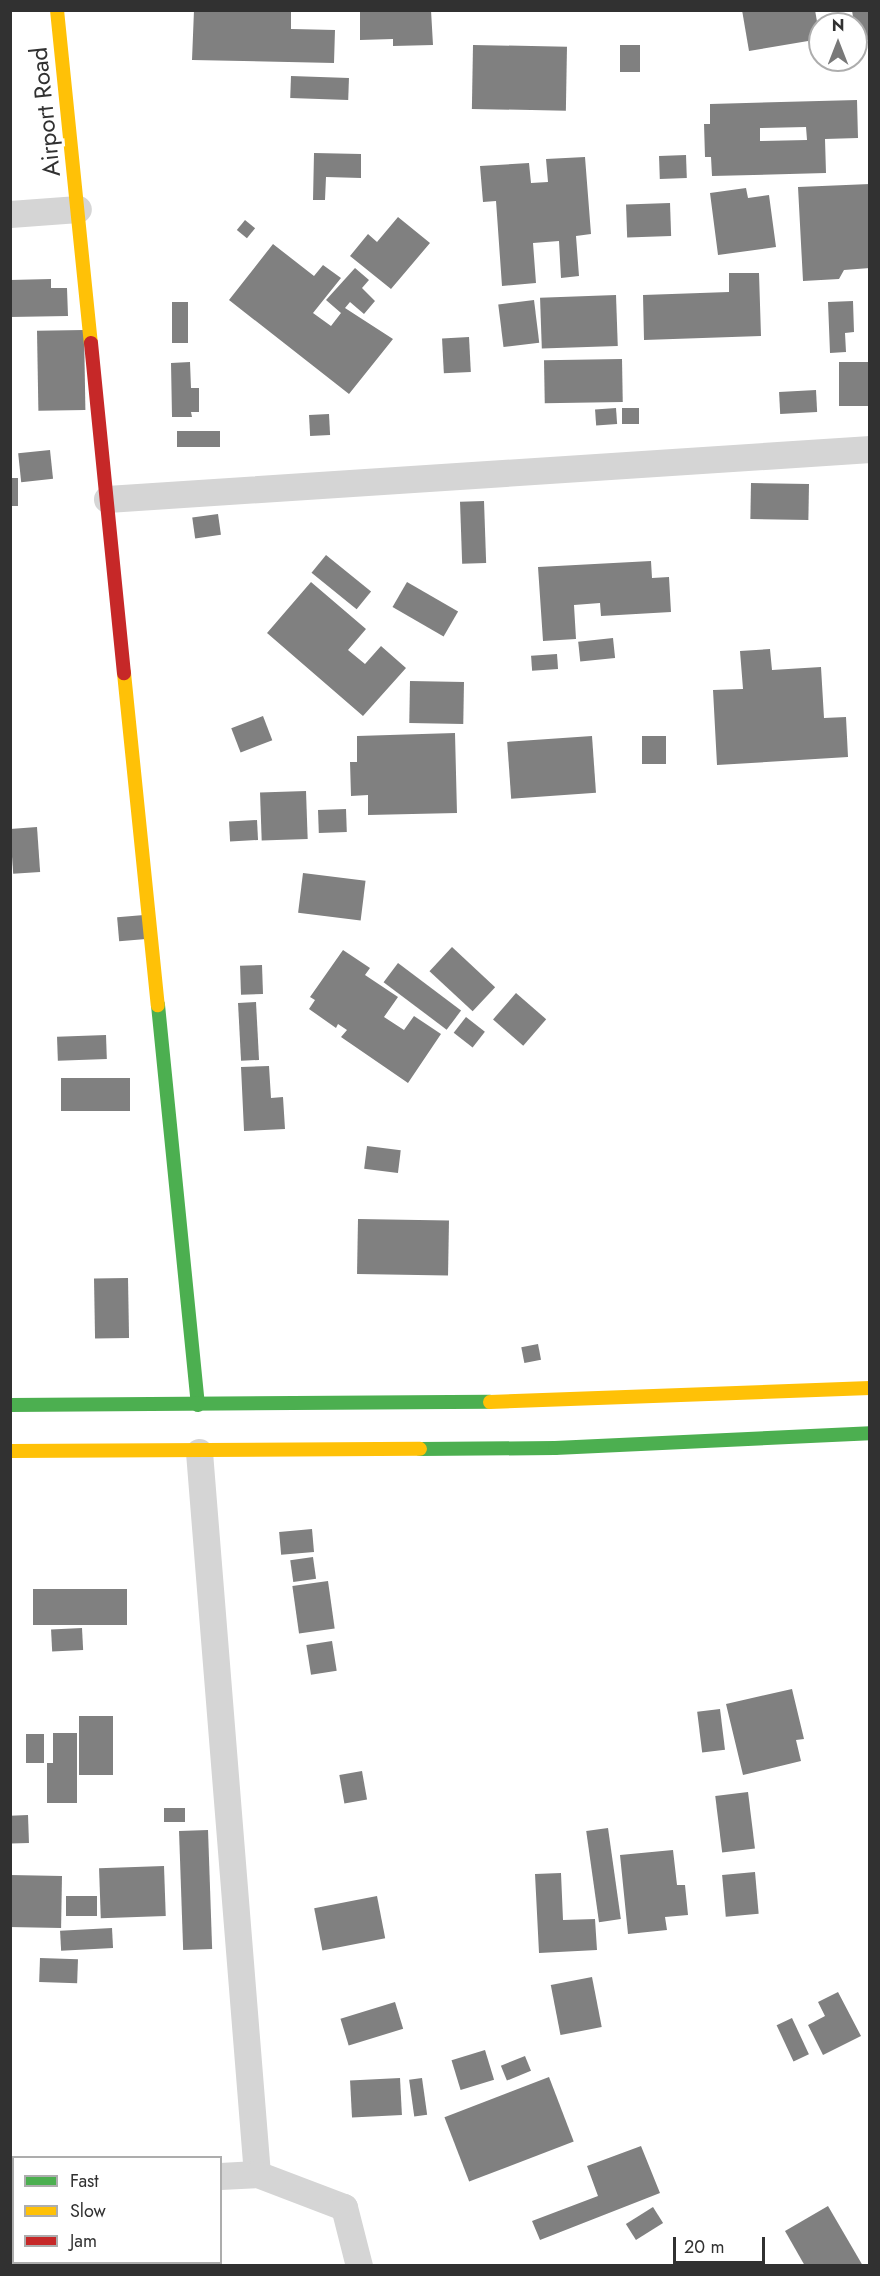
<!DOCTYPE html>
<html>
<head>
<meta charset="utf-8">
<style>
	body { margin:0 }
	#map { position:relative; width:880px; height:2276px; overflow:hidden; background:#fff; font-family:Jost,sans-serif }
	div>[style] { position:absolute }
	.building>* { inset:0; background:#808080; transform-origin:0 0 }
	.street>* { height:27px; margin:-13.5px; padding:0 13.5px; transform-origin:13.5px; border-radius:13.5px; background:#d5d5d5 }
	.fast>* { height:14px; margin:-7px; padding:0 7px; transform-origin:7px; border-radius:7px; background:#4caf50 }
	.slow>* { height:14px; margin:-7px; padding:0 7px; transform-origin:7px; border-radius:7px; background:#ffc107 }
	.jam>* { height:14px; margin:-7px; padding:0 7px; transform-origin:7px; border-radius:7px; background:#c62828 }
	span { translate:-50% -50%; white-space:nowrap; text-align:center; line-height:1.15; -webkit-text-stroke:6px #fff; paint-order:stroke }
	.street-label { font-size:24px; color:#313131 }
	.frame { position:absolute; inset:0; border:12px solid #313131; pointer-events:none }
	.legend { position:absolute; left:12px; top:2156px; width:210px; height:108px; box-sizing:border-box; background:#fff; border:2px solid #adadad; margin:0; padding:8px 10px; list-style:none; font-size:18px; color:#313131 }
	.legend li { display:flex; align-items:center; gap:12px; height:30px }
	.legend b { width:30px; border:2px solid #adadad }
	.north { position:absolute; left:808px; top:12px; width:60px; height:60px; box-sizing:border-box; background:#fff; border:2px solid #adadad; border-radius:50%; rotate:0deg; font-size:16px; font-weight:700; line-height:24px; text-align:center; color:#313131 }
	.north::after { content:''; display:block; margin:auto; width:21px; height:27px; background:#797979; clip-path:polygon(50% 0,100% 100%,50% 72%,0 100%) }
	.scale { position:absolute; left:673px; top:2237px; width:92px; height:27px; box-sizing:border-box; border:3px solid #313131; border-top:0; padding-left:8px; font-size:18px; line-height:21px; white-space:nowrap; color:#313131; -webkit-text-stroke:4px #fff; paint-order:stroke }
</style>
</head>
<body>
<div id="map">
	<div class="building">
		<div style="clip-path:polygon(194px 10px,291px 10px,291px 29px,335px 30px,334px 63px,192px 60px)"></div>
		<div style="clip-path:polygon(360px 10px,431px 10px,433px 45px,393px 46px,393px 39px,360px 40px)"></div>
		<div style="clip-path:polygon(742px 10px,815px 10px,820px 39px,749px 51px)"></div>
		<div style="clip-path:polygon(852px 10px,870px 10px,870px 40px,856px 40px)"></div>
		<div style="left:473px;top:45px;width:94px;height:64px;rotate:1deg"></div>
		<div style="left:620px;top:45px;width:20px;height:27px"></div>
		<div style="left:291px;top:76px;width:58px;height:22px;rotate:2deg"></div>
		<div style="clip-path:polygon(evenodd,857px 100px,858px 138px,825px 139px,826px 173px,712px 176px,711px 157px,705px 157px,704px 124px,710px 124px,710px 104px,857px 100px,806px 127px,807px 140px,760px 141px,760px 128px,806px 127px)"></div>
		<div style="clip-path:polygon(314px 153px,361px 154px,361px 178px,326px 177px,325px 200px,313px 200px)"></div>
		<div style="left:686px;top:155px;width:23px;height:27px;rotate:88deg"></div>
		<div style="clip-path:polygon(585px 157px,591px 234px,576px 236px,579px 276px,561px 278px,559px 241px,533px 243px,536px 283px,502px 286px,496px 201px,483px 202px,480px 166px,529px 163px,531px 183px,548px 182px,546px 159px)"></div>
		<div style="clip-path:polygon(870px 184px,870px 268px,844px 270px,839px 279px,803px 281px,798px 187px)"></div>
		<div style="clip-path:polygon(746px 188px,748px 198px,769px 195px,776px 247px,718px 255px,710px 193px)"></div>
		<div style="left:670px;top:203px;width:33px;height:44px;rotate:88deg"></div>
		<div style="clip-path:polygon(398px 217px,430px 243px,391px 289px,350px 256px,368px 234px,377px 242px)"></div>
		<div style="left:245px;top:220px;width:13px;height:13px;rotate:39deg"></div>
		<div style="clip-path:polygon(273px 244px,314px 276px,323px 265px,341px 278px,313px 313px,331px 326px,341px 313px,326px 300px,355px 268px,369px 280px,362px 288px,375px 301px,364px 314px,350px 302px,345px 308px,393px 339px,349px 394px,229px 300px)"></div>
		<div style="clip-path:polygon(729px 273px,759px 273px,761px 336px,644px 340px,643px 295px,729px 292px)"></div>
		<div style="clip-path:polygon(51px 279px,51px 288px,67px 288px,68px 316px,10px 317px,10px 280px)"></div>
		<div style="left:616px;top:295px;width:51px;height:76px;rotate:88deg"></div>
		<div style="left:534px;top:300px;width:43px;height:36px;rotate:83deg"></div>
		<div style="clip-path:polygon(853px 301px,854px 332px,845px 333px,846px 352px,830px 353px,828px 302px)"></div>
		<div style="left:172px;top:302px;width:16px;height:41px"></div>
		<div style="left:84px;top:330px;width:80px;height:47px;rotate:89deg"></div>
		<div style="left:469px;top:337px;width:35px;height:27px;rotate:87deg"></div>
		<div style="left:622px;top:359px;width:43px;height:78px;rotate:89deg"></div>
		<div style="clip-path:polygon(190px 362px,191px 388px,199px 388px,199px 412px,191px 412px,192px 417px,172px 417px,171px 363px)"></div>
		<div style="left:870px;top:362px;width:44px;height:31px;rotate:90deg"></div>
		<div style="left:816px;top:390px;width:22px;height:37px;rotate:87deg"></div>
		<div style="left:616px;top:408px;width:16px;height:21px;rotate:86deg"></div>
		<div style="left:622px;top:408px;width:17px;height:16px"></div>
		<div style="left:329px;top:414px;width:21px;height:20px;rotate:87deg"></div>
		<div style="left:220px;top:431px;width:16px;height:43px;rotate:90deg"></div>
		<div style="left:50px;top:450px;width:29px;height:32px;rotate:84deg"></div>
		<div style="left:10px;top:478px;width:8px;height:28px"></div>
		<div style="left:751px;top:483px;width:58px;height:36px;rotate:1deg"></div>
		<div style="left:484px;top:501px;width:62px;height:24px;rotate:88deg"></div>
		<div style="left:218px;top:514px;width:21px;height:26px;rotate:82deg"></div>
		<div style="left:326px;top:555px;width:58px;height:23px;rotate:39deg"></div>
		<div style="clip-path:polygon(651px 561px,652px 578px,669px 577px,671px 612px,601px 616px,600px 603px,574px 605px,576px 639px,543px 641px,538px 567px)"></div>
		<div style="clip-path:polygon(311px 582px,366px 629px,348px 650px,365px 664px,381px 646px,406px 668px,363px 716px,267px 633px)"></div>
		<div style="left:407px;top:582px;width:59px;height:29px;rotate:30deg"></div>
		<div style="left:613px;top:638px;width:20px;height:35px;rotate:84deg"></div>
		<div style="clip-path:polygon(770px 649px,772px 670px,821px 667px,824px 718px,846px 717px,848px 757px,717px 765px,713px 690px,743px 689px,740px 651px)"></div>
		<div style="left:557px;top:654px;width:15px;height:26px;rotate:86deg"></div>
		<div style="left:410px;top:681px;width:54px;height:42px;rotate:1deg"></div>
		<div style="left:263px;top:716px;width:26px;height:34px;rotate:69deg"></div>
		<div style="clip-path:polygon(455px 733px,457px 813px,368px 815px,368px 795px,351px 796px,350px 762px,357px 762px,357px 736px)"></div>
		<div style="left:592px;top:736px;width:57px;height:85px;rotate:86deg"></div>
		<div style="left:642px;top:736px;width:24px;height:28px"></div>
		<div style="left:306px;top:791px;width:48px;height:46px;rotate:88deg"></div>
		<div style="left:346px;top:809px;width:23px;height:28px;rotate:88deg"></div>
		<div style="left:257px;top:820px;width:20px;height:28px;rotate:87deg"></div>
		<div style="left:37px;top:827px;width:45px;height:27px;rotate:86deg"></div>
		<div style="left:303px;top:873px;width:63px;height:40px;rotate:7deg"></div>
		<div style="left:144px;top:915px;width:24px;height:27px;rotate:85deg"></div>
		<div style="left:452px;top:947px;width:59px;height:33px;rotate:43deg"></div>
		<div style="clip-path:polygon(343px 950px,370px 968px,365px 975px,398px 997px,384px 1017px,404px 1030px,414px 1016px,441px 1034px,408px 1083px,341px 1037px,347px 1030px,338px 1024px,336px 1028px,309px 1009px,315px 1000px,310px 997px)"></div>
		<div style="left:398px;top:963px;width:79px;height:24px;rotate:37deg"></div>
		<div style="left:262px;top:965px;width:29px;height:22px;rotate:88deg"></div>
		<div style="left:516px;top:993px;width:40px;height:35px;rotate:41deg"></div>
		<div style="left:256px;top:1002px;width:58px;height:18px;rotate:87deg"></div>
		<div style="left:466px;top:1017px;width:24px;height:20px;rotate:38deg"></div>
		<div style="left:106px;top:1035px;width:24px;height:49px;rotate:88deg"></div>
		<div style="clip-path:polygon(269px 1066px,271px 1098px,283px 1097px,285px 1129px,244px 1131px,241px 1067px)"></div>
		<div style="left:61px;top:1078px;width:69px;height:33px"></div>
		<div style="left:367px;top:1146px;width:34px;height:23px;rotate:7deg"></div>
		<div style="left:358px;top:1219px;width:91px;height:55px;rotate:1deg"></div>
		<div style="left:128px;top:1278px;width:60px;height:34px;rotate:89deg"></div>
		<div style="left:538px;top:1344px;width:16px;height:17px;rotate:79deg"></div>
		<div style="left:312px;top:1529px;width:23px;height:33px;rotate:85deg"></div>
		<div style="left:313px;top:1557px;width:22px;height:23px;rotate:82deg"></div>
		<div style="left:328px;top:1581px;width:48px;height:36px;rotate:82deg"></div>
		<div style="left:127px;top:1589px;width:36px;height:94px;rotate:90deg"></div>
		<div style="left:82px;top:1628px;width:22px;height:31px;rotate:87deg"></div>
		<div style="left:332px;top:1641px;width:30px;height:26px;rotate:81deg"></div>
		<div style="clip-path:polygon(792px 1689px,804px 1739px,796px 1740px,801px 1761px,743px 1775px,726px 1704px)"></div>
		<div style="left:720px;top:1709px;width:41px;height:23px;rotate:83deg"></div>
		<div style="left:79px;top:1716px;width:34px;height:59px"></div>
		<div style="clip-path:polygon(53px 1733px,77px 1733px,77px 1803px,47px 1803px,47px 1763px,53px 1763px)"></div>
		<div style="left:26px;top:1734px;width:18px;height:29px"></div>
		<div style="left:362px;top:1771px;width:29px;height:23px;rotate:80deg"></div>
		<div style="left:748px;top:1792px;width:57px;height:33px;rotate:83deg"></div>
		<div style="left:164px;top:1808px;width:21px;height:14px"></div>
		<div style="left:28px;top:1815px;width:28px;height:18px;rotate:88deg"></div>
		<div style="left:608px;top:1828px;width:92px;height:22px;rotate:82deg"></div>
		<div style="left:208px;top:1830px;width:119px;height:29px;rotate:88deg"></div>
		<div style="clip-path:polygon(673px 1850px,677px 1885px,685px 1885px,688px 1915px,665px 1917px,667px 1930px,628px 1934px,620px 1855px)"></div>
		<div style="left:164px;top:1866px;width:50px;height:65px;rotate:88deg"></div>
		<div style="left:755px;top:1872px;width:42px;height:33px;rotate:85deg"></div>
		<div style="clip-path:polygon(561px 1873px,563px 1920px,595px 1919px,597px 1950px,539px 1953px,535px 1874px)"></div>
		<div style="left:10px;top:1875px;width:52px;height:52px;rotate:1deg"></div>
		<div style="left:97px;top:1896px;width:20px;height:31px;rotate:90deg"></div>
		<div style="left:377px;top:1896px;width:43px;height:64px;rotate:79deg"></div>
		<div style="left:112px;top:1928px;width:20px;height:52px;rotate:87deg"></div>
		<div style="left:40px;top:1958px;width:38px;height:24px;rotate:2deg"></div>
		<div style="left:592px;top:1977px;width:51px;height:42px;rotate:79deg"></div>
		<div style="clip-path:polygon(838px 1992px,861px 2036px,823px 2055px,808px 2025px,825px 2016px,818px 2002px)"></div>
		<div style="left:395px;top:2002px;width:28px;height:57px;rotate:73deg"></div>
		<div style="left:792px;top:2018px;width:40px;height:17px;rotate:65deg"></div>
		<div style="left:485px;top:2050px;width:31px;height:35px;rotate:73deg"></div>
		<div style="left:525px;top:2056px;width:16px;height:26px;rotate:68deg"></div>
		<div style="left:549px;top:2077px;width:69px;height:112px;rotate:69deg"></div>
		<div style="left:400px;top:2078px;width:37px;height:50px;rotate:87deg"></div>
		<div style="left:422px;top:2078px;width:37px;height:13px;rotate:82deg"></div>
		<div style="clip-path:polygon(641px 2146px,660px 2193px,540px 2240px,532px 2221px,598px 2196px,587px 2166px)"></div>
		<div style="clip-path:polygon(828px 2206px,863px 2266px,805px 2266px,785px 2231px)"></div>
		<div style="left:653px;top:2207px;width:19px;height:32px;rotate:58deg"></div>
	</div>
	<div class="street">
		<div style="left:10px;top:214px;width:68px;rotate:-4.2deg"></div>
		<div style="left:107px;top:499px;width:765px;rotate:-3.75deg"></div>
		<div style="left:199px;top:1452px;width:724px;rotate:85.41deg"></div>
		<div style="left:220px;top:2176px;width:37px;rotate:-3deg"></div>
		<div style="left:257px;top:2174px;width:93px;rotate:20.8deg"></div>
		<div style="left:344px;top:2207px;width:61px;rotate:75.7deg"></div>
		<div style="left:10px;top:2187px;width:4px;rotate:-14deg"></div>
	</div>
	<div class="fast">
		<div style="left:158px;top:1005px;width:402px;rotate:84.3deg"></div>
		<div style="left:10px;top:1405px;width:480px;rotate:-0.4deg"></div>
		<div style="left:420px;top:1449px;width:135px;rotate:-0.4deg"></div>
		<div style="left:555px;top:1448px;width:315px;rotate:-2.7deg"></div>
	</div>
	<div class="slow">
		<div style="left:57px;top:10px;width:335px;rotate:84.2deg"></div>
		<div style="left:124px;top:673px;width:334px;rotate:84.2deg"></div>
		<div style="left:490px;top:1402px;width:380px;rotate:-2.1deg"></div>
		<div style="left:10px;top:1451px;width:410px;rotate:-0.3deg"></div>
	</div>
	<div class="jam">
		<div style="left:91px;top:343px;width:332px;rotate:84.3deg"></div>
	</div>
	<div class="street-label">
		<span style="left:45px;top:112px;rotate:-96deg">Airport Road</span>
	</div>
	<div class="frame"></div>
	<ul class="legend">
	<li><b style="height:8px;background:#4caf50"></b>Fast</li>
	<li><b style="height:8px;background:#ffc107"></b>Slow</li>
	<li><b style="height:8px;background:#c62828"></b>Jam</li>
	</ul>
	<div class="north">N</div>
	<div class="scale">20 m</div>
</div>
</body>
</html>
